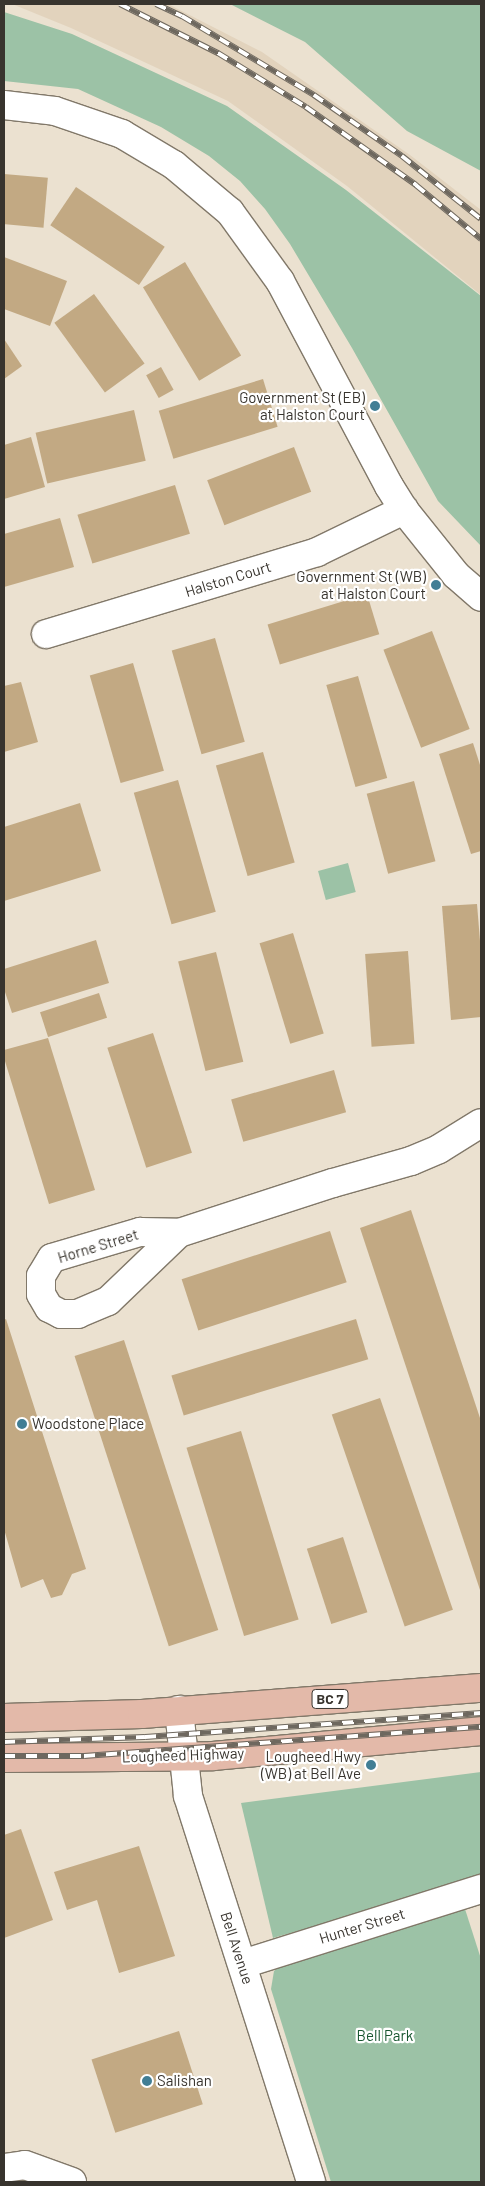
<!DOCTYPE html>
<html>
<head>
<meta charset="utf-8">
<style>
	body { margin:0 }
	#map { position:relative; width:485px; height:2186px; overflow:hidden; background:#ebe1d0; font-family:Barlow,sans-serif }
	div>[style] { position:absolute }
	.built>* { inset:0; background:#e2d3bd }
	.green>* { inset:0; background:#9cc2a6; transform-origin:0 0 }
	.building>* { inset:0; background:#c2a983; transform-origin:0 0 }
	.roads { filter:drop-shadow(1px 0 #817869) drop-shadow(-1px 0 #817869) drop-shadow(0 1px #817869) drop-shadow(0 -1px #817869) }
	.minor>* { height:28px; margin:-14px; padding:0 14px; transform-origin:14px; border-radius:14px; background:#fff }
	.major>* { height:28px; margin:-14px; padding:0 14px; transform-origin:14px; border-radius:14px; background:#e3b9a9 }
	.rail>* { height:5.5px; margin-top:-2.75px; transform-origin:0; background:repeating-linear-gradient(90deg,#fff 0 11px,#6e685f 0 22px); box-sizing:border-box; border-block:1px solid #6e685f }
	.dots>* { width:14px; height:14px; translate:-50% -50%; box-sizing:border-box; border:2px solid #fff; border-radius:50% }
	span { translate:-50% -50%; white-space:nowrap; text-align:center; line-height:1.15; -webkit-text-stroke:4.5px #fff; paint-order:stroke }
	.shield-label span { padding:1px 4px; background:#fff; border:1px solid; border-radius:4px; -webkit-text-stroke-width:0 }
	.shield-label { font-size:14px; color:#38342e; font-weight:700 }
	.poi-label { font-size:15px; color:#38342e }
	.right { translate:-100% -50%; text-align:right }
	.left { translate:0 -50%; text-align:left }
	.street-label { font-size:15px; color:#38342e }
	.park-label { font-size:15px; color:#185630 }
	.frame { position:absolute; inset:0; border:5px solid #38342e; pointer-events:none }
</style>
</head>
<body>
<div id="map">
	<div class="built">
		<div style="clip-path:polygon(12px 4px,168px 4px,262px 52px,410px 155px,481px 210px,481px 295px,347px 186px,228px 101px,71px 28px)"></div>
	</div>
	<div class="green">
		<div style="clip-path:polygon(230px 4px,481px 4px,481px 171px,407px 131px,305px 42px)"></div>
		<div style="clip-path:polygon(4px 12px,72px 34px,227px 106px,346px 190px,481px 296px,481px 546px,438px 501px,352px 348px,290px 244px,265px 209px,240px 181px,209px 156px,161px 127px,78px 89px,4px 81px)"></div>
		<div style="left:348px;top:863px;width:30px;height:31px;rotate:75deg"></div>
		<div style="clip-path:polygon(481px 1772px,481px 1879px,273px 1938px,241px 1803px)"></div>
		<div style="clip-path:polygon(465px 1909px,481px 1959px,481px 2182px,331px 2182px,271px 1989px,274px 1971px,279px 1967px)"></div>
	</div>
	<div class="building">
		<div style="left:4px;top:174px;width:44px;height:50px;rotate:5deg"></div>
		<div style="left:76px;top:187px;width:107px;height:46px;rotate:34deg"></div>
		<div style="clip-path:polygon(4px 257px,67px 281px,50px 326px,4px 309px)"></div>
		<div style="left:185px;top:262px;width:109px;height:49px;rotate:59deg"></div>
		<div style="left:94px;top:294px;width:86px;height:49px;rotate:54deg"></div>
		<div style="clip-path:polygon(4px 339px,22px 366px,4px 379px)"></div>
		<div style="left:161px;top:367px;width:26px;height:17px;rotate:61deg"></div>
		<div style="left:263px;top:379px;width:50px;height:109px;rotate:73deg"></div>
		<div style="left:134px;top:410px;width:52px;height:101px;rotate:77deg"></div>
		<div style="clip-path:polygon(31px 437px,45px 487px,4px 499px,4px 445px)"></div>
		<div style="left:294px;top:447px;width:48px;height:93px;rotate:69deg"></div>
		<div style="left:175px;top:485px;width:51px;height:102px;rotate:73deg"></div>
		<div style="clip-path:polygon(60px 518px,74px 567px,4px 587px,4px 534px)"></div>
		<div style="left:367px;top:594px;width:42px;height:104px;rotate:73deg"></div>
		<div style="left:432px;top:631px;width:105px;height:52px;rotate:69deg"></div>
		<div style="left:215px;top:638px;width:108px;height:45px;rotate:74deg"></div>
		<div style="left:133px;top:663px;width:112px;height:45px;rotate:74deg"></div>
		<div style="left:358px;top:676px;width:106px;height:33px;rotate:74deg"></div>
		<div style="clip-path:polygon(21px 682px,38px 742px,4px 752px,4px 686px)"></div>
		<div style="clip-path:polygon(473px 743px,481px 768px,481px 851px,471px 854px,439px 754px)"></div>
		<div style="left:263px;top:752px;width:115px;height:49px;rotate:74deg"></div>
		<div style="left:178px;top:780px;width:137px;height:46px;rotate:74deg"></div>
		<div style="left:414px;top:781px;width:83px;height:49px;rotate:75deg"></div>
		<div style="clip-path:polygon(80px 803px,101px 871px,4px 901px,4px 827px)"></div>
		<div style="clip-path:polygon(477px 904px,481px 953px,481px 1017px,451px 1020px,442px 906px)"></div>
		<div style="left:293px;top:933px;width:105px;height:35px;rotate:73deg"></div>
		<div style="clip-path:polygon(96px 940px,109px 983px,12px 1013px,4px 989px,4px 969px)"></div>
		<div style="left:408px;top:951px;width:93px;height:43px;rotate:86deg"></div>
		<div style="left:216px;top:952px;width:113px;height:39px;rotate:76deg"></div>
		<div style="left:99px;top:993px;width:26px;height:62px;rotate:72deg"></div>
		<div style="left:153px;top:1033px;width:126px;height:48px;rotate:72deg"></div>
		<div style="clip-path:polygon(48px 1038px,95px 1190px,49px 1204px,4px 1058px,4px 1050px)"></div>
		<div style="left:334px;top:1070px;width:44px;height:107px;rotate:74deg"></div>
		<div style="clip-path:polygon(411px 1210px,481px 1421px,481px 1593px,360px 1228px)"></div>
		<div style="left:330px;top:1231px;width:54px;height:156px;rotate:72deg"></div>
		<div style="clip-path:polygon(6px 1319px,86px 1569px,72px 1574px,62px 1595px,51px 1598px,43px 1579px,21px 1588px,4px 1529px,4px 1320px)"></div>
		<div style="left:356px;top:1319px;width:42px;height:193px;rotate:73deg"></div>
		<div style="left:124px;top:1340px;width:305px;height:52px;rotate:72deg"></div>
		<div style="left:380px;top:1398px;width:224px;height:51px;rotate:71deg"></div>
		<div style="left:241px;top:1431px;width:197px;height:57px;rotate:73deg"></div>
		<div style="left:343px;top:1537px;width:79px;height:38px;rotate:72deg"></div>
		<div style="clip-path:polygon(21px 1829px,53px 1920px,4px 1938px,4px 1835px)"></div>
		<div style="clip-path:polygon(139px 1846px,175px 1956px,119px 1973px,97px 1900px,67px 1910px,54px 1872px)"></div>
		<div style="left:179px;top:2031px;width:77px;height:92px;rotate:72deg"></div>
	</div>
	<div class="roads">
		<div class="minor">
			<div style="left:4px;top:105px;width:51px;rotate:6.7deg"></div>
			<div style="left:55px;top:111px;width:71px;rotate:18.9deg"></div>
			<div style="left:122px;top:134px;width:61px;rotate:30.8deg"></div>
			<div style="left:174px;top:165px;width:73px;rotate:40deg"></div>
			<div style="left:230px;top:212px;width:85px;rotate:54.1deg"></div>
			<div style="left:280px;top:281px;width:232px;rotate:62deg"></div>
			<div style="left:389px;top:486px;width:28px;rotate:58deg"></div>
			<div style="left:404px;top:510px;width:83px;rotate:51.3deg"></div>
			<div style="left:456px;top:575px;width:33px;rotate:41deg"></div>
			<div style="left:46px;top:634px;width:283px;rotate:-16.8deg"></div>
			<div style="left:317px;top:552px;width:97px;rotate:-25.8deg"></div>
			<div style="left:140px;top:1232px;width:39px;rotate:1deg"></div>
			<div style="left:179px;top:1233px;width:98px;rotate:136.2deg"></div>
			<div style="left:108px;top:1301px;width:33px;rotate:157deg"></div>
			<div style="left:78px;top:1314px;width:17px;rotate:180deg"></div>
			<div style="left:61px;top:1314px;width:13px;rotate:-153deg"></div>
			<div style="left:49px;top:1308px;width:16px;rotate:-120deg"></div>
			<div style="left:41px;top:1294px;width:18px;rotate:-90deg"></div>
			<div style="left:41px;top:1276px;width:21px;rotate:-59deg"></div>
			<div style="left:52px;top:1258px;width:92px;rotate:-16.5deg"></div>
			<div style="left:179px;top:1233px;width:162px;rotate:-18deg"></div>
			<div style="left:333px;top:1183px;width:81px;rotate:-15.8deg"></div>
			<div style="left:411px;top:1161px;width:30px;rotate:-23deg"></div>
			<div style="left:439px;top:1149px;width:49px;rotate:-31.8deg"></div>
			<div style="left:179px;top:1710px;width:86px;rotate:84deg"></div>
			<div style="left:188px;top:1796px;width:405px;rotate:72.3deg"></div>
			<div style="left:243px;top:1964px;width:250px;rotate:-17.5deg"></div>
			<div style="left:4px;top:2168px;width:21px;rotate:-8deg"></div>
			<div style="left:25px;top:2165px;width:50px;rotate:19.9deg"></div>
		</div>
		<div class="major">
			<div style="left:4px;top:1718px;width:138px;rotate:-1.7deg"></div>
			<div style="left:142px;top:1714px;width:340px;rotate:-4.4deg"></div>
			<div style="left:4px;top:1758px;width:209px;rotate:-0.5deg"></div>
			<div style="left:213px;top:1756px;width:269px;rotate:-5.3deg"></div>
		</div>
	</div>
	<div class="rail">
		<div style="left:120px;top:4px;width:110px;rotate:26.6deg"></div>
		<div style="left:218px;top:53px;width:103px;rotate:31.5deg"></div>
		<div style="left:306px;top:107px;width:135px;rotate:35.3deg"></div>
		<div style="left:416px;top:185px;width:85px;rotate:39.7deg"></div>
		<div style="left:156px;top:4px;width:29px;rotate:25deg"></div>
		<div style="left:182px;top:16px;width:154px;rotate:30.9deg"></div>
		<div style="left:314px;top:95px;width:107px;rotate:34.7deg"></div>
		<div style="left:402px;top:156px;width:101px;rotate:38.6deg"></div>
		<div style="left:4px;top:1742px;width:141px;rotate:-2deg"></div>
		<div style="left:145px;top:1737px;width:337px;rotate:-4.1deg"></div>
		<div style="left:4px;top:1756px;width:80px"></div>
		<div style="left:84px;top:1756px;width:398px;rotate:-4.2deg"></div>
	</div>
	<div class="dots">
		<div style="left:375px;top:406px;background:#417e95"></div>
		<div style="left:436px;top:585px;background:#417e95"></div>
		<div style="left:22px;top:1424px;background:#417e95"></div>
		<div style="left:371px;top:1765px;background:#417e95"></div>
		<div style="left:147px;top:2081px;background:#417e95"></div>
	</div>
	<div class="shield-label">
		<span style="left:330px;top:1699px">BC 7</span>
	</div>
	<div class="poi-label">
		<span class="right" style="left:365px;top:406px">Government St (EB)<br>at Halston Court</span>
		<span class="right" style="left:426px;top:585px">Government St (WB)<br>at Halston Court</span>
		<span class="left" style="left:32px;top:1424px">Woodstone Place</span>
		<span class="right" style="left:361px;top:1765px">Lougheed Hwy<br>(WB) at Bell Ave</span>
		<span class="left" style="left:157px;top:2081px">Salishan</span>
	</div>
	<div class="street-label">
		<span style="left:228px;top:579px;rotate:-17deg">Halston Court</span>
		<span style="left:98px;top:1246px;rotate:-17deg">Horne Street</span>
		<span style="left:183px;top:1755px;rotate:-2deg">Lougheed Highway</span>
		<span style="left:362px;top:1926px;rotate:-17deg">Hunter Street</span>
		<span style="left:237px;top:1948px;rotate:72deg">Bell Avenue</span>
	</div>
	<div class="park-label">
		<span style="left:385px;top:2036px">Bell Park</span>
	</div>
	<div class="frame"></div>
</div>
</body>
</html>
